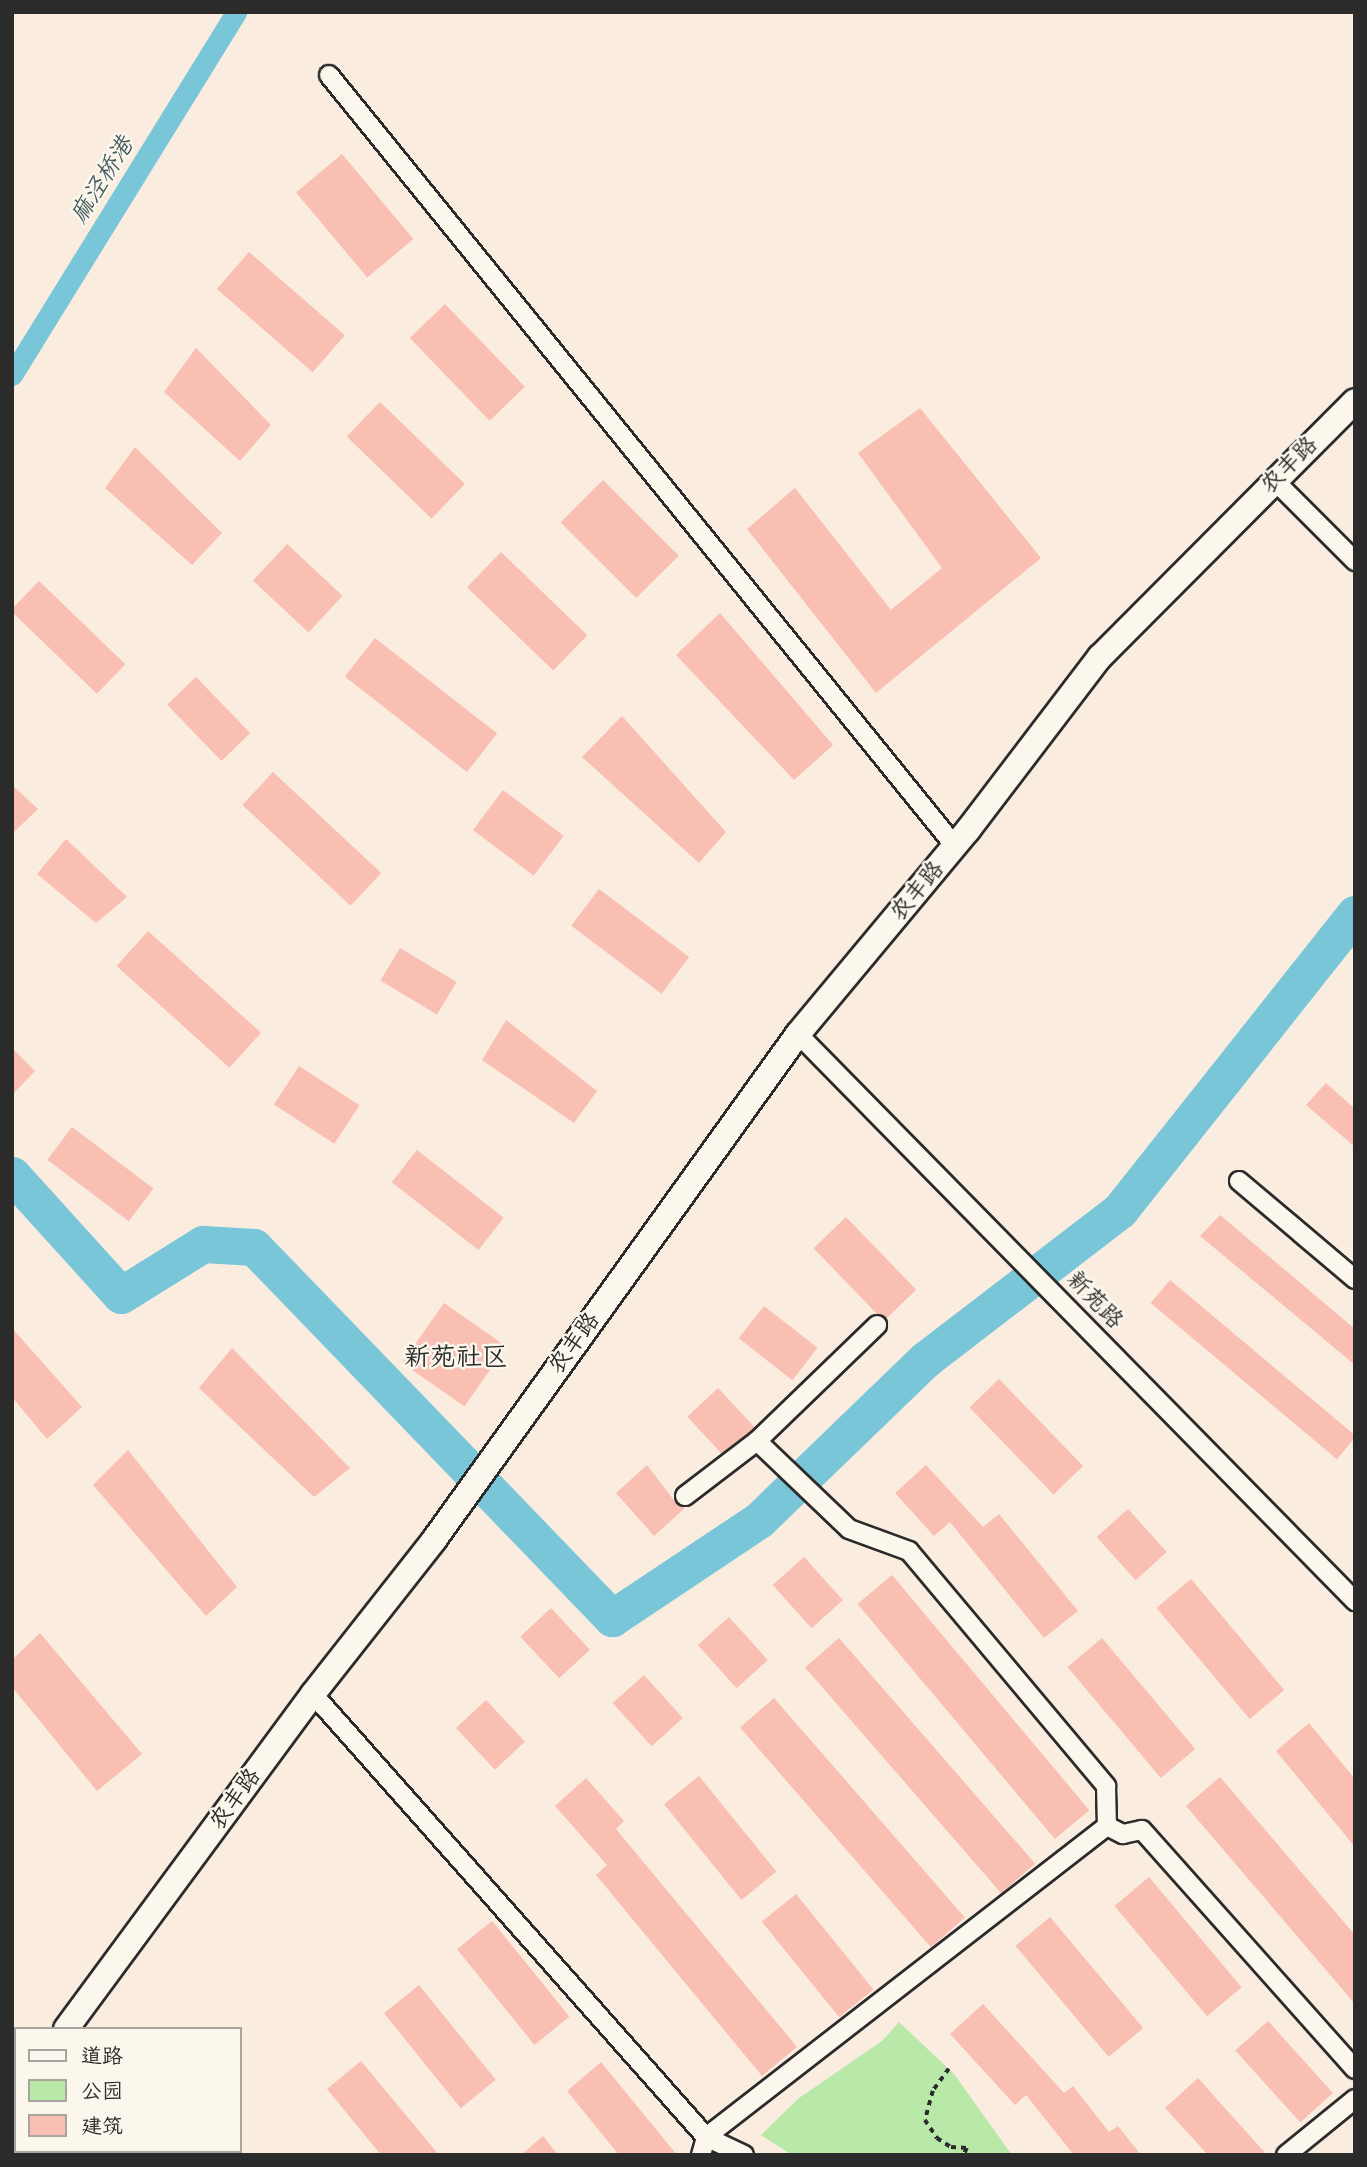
<!DOCTYPE html>
<html>
<head>
<meta charset="utf-8">
<style>
	body { margin:0 }
	#map { position:relative; width:1367px; height:2167px; overflow:hidden; background:#fbece0; font-family:Pangolin,"LXGW WenKai TC",sans-serif }
	div>[style] { position:absolute }
	.green>* { inset:0; background:#b8e9a8 }
	.canal>* { height:21px; margin:-10.5px; padding:0 10.5px; transform-origin:10.5px; border-radius:10.5px; background:#7ac6d9 }
	.river>* { height:37px; margin:-18.5px; padding:0 18.5px; transform-origin:18.5px; border-radius:18.5px; background:#7ac6d9 }
	.building>* { inset:0; background:#f9bfb2; transform-origin:0 0 }
	.path>* { height:3.5px; margin-top:-1.75px; transform-origin:0; background:repeating-linear-gradient(90deg,#2b2b2b 0 5px,transparent 0 10px) }
	.roads { filter:drop-shadow(2px 0 #2b2b2b) drop-shadow(-2px 0 #2b2b2b) drop-shadow(0 2px #2b2b2b) drop-shadow(0 -2px #2b2b2b) }
	.street>* { height:18px; margin:-9px; padding:0 9px; transform-origin:9px; border-radius:9px; background:#fbf7ec }
	.secondary>* { height:24px; margin:-12px; padding:0 12px; transform-origin:12px; border-radius:12px; background:#fbf7ec }
	span { translate:-50% -50%; white-space:nowrap; text-align:center; line-height:1.15; -webkit-text-stroke:5px #fbf7ec; paint-order:stroke }
	.street-label { font-size:23px; color:#2b2b2b }
	.water-label { font-size:24px; color:#435a5f; font-style:italic }
	.quarter-label { font-size:26px; color:#2b2b2b }
	.frame { position:absolute; inset:0; border:14px solid #2b2b2b; pointer-events:none }
	.legend { position:absolute; left:14px; top:2027px; width:228px; height:126px; box-sizing:border-box; background:#fbf7ec; border:2px solid #a8a59f; margin:0; padding:9px 12px; list-style:none; font-size:21px; color:#2b2b2b }
	.legend li { display:flex; align-items:center; gap:14px; height:35px }
	.legend b { width:35px; border:2px solid #a8a59f }
</style>
</head>
<body>
<div id="map">
	<div class="green">
		<div style="clip-path:polygon(899px 2022px,954px 2074px,1012px 2155px,792px 2155px,761px 2135px,799px 2098px,882px 2041px)"></div>
	</div>
	<div class="canal">
		<div style="left:12px;top:375px;width:427px;rotate:-58.3deg"></div>
	</div>
	<div class="river">
		<div style="left:12px;top:1175px;width:162px;rotate:47.8deg"></div>
		<div style="left:121px;top:1295px;width:97px;rotate:-31.9deg"></div>
		<div style="left:203px;top:1244px;width:51px;rotate:3.4deg"></div>
		<div style="left:254px;top:1247px;width:516px;rotate:46.02deg"></div>
		<div style="left:612px;top:1618px;width:177px;rotate:-33.7deg"></div>
		<div style="left:759px;top:1520px;width:232px;rotate:-44deg"></div>
		<div style="left:926px;top:1359px;width:245px;rotate:-37.5deg"></div>
		<div style="left:1120px;top:1210px;width:378px;rotate:-51.6deg"></div>
	</div>
	<div class="building">
		<div style="left:342px;top:154px;width:111px;height:60px;rotate:50deg"></div>
		<div style="left:249px;top:252px;width:127px;height:49px;rotate:41deg"></div>
		<div style="left:445px;top:304px;width:115px;height:49px;rotate:46deg"></div>
		<div style="clip-path:polygon(196px 348px,271px 425px,240px 461px,164px 392px)"></div>
		<div style="left:380px;top:402px;width:118px;height:48px;rotate:44deg"></div>
		<div style="clip-path:polygon(920px 408px,1041px 558px,876px 693px,747px 529px,795px 488px,891px 610px,942px 568px,858px 453px)"></div>
		<div style="clip-path:polygon(135px 447px,222px 533px,192px 565px,105px 488px)"></div>
		<div style="left:603px;top:480px;width:107px;height:60px;rotate:45deg"></div>
		<div style="left:287px;top:544px;width:76px;height:50px;rotate:43deg"></div>
		<div style="left:501px;top:552px;width:120px;height:49px;rotate:44deg"></div>
		<div style="left:39px;top:581px;width:120px;height:41px;rotate:44deg"></div>
		<div style="clip-path:polygon(720px 613px,833px 745px,794px 780px,676px 655px)"></div>
		<div style="left:375px;top:638px;width:155px;height:49px;rotate:38deg"></div>
		<div style="left:196px;top:677px;width:78px;height:40px;rotate:46deg"></div>
		<div style="clip-path:polygon(622px 716px,726px 832px,699px 863px,582px 757px)"></div>
		<div style="left:273px;top:772px;width:148px;height:45px;rotate:43deg"></div>
		<div style="clip-path:polygon(12px 785px,38px 809px,12px 834px)"></div>
		<div style="left:503px;top:790px;width:76px;height:50px;rotate:37deg"></div>
		<div style="clip-path:polygon(66px 839px,127px 897px,96px 923px,37px 874px)"></div>
		<div style="left:599px;top:889px;width:113px;height:46px;rotate:37deg"></div>
		<div style="left:148px;top:931px;width:152px;height:47px;rotate:42deg"></div>
		<div style="left:400px;top:948px;width:66px;height:38px;rotate:31deg"></div>
		<div style="clip-path:polygon(506px 1020px,597px 1091px,574px 1123px,482px 1060px)"></div>
		<div style="clip-path:polygon(12px 1048px,35px 1071px,12px 1095px)"></div>
		<div style="left:299px;top:1066px;width:72px;height:46px;rotate:33deg"></div>
		<div style="clip-path:polygon(1326px 1083px,1355px 1109px,1355px 1147px,1306px 1105px)"></div>
		<div style="left:72px;top:1127px;width:102px;height:41px;rotate:37deg"></div>
		<div style="left:417px;top:1150px;width:110px;height:41px;rotate:38deg"></div>
		<div style="clip-path:polygon(1220px 1215px,1355px 1329px,1355px 1365px,1200px 1236px)"></div>
		<div style="left:846px;top:1217px;width:101px;height:45px;rotate:46deg"></div>
		<div style="left:1170px;top:1280px;width:243px;height:30px;rotate:40deg"></div>
		<div style="left:444px;top:1303px;width:76px;height:73px;rotate:35deg"></div>
		<div style="left:764px;top:1306px;width:68px;height:41px;rotate:38deg"></div>
		<div style="clip-path:polygon(12px 1328px,82px 1407px,47px 1439px,12px 1397px)"></div>
		<div style="clip-path:polygon(232px 1348px,350px 1468px,314px 1497px,199px 1388px)"></div>
		<div style="left:999px;top:1379px;width:121px;height:41px;rotate:46deg"></div>
		<div style="left:718px;top:1388px;width:54px;height:42px;rotate:47deg"></div>
		<div style="clip-path:polygon(128px 1450px,237px 1587px,206px 1616px,93px 1485px)"></div>
		<div style="clip-path:polygon(647px 1465px,676px 1503px,685px 1508px,654px 1536px,616px 1493px)"></div>
		<div style="clip-path:polygon(926px 1465px,983px 1527px,999px 1514px,1078px 1611px,1044px 1638px,950px 1522px,934px 1536px,895px 1493px)"></div>
		<div style="left:1128px;top:1509px;width:58px;height:42px;rotate:48deg"></div>
		<div style="left:804px;top:1557px;width:58px;height:42px;rotate:48deg"></div>
		<div style="left:892px;top:1575px;width:307px;height:45px;rotate:50deg"></div>
		<div style="left:1191px;top:1579px;width:145px;height:45px;rotate:50deg"></div>
		<div style="left:551px;top:1608px;width:57px;height:42px;rotate:47deg"></div>
		<div style="left:729px;top:1617px;width:58px;height:42px;rotate:48deg"></div>
		<div style="clip-path:polygon(40px 1633px,142px 1754px,97px 1791px,12px 1687px,12px 1660px)"></div>
		<div style="left:839px;top:1638px;width:299px;height:45px;rotate:49deg"></div>
		<div style="left:1102px;top:1638px;width:145px;height:45px;rotate:50deg"></div>
		<div style="left:644px;top:1675px;width:58px;height:42px;rotate:48deg"></div>
		<div style="left:774px;top:1698px;width:291px;height:45px;rotate:49deg"></div>
		<div style="left:486px;top:1700px;width:57px;height:41px;rotate:47deg"></div>
		<div style="clip-path:polygon(1309px 1723px,1355px 1779px,1355px 1847px,1276px 1751px)"></div>
		<div style="left:699px;top:1776px;width:123px;height:45px;rotate:51deg"></div>
		<div style="clip-path:polygon(1220px 1777px,1355px 1935px,1355px 2004px,1186px 1806px)"></div>
		<div style="clip-path:polygon(586px 1778px,624px 1821px,616px 1829px,797px 2047px,762px 2076px,596px 1875px,607px 1865px,555px 1806px)"></div>
		<div style="left:1149px;top:1877px;width:144px;height:45px;rotate:50deg"></div>
		<div style="left:796px;top:1894px;width:123px;height:44px;rotate:51deg"></div>
		<div style="left:1050px;top:1917px;width:145px;height:45px;rotate:50deg"></div>
		<div style="left:492px;top:1921px;width:123px;height:45px;rotate:51deg"></div>
		<div style="left:419px;top:1985px;width:122px;height:45px;rotate:51deg"></div>
		<div style="clip-path:polygon(983px 2004px,1064px 2093px,1073px 2086px,1109px 2132px,1118px 2126px,1141px 2155px,1074px 2155px,1026px 2095px,1015px 2105px,950px 2034px)"></div>
		<div style="left:1268px;top:2021px;width:97px;height:44px;rotate:48deg"></div>
		<div style="clip-path:polygon(361px 2061px,439px 2155px,381px 2155px,327px 2089px)"></div>
		<div style="clip-path:polygon(601px 2062px,677px 2155px,619px 2155px,567px 2091px)"></div>
		<div style="clip-path:polygon(1198px 2078px,1267px 2155px,1208px 2155px,1165px 2108px)"></div>
		<div style="clip-path:polygon(543px 2136px,558px 2155px,521px 2155px)"></div>
	</div>
	<div class="path">
		<div style="left:949px;top:2069px;width:27px;rotate:126deg"></div>
		<div style="left:933px;top:2091px;width:30px;rotate:105deg"></div>
		<div style="left:925px;top:2120px;width:22px;rotate:56deg"></div>
		<div style="left:937px;top:2138px;width:17px;rotate:33deg"></div>
		<div style="left:951px;top:2147px;width:16px;rotate:4deg"></div>
		<div style="left:967px;top:2148px;width:8px;rotate:113deg"></div>
	</div>
	<div class="roads">
		<div class="street">
			<div style="left:329px;top:75px;width:993px;rotate:50.93deg"></div>
			<div style="left:1274px;top:480px;width:115px;rotate:45deg"></div>
			<div style="left:798px;top:1034px;width:795px;rotate:45.51deg"></div>
			<div style="left:1239px;top:1181px;width:152px;rotate:40.2deg"></div>
			<div style="left:757px;top:1441px;width:127px;rotate:43.7deg"></div>
			<div style="left:849px;top:1529px;width:64px;rotate:20.1deg"></div>
			<div style="left:909px;top:1551px;width:307px;rotate:50deg"></div>
			<div style="left:1106px;top:1786px;width:40px;rotate:88.6deg"></div>
			<div style="left:685px;top:1496px;width:91px;rotate:-37.4deg"></div>
			<div style="left:757px;top:1441px;width:167px;rotate:-44deg"></div>
			<div style="left:313px;top:1694px;width:592px;rotate:48.42deg"></div>
			<div style="left:706px;top:2137px;width:42px;rotate:25.3deg"></div>
			<div style="left:701px;top:2155px;width:19px;rotate:-74deg"></div>
			<div style="left:706px;top:2137px;width:507px;rotate:-37.8deg"></div>
			<div style="left:1107px;top:1826px;width:18px;rotate:27deg"></div>
			<div style="left:1123px;top:1834px;width:19px;rotate:-12deg"></div>
			<div style="left:1142px;top:1830px;width:320px;rotate:48.3deg"></div>
			<div style="left:1286px;top:2155px;width:89px;rotate:-39.1deg"></div>
		</div>
		<div class="secondary">
			<div style="left:66px;top:2029px;width:416px;rotate:-53.6deg"></div>
			<div style="left:313px;top:1694px;width:196px;rotate:-51.8deg"></div>
			<div style="left:434px;top:1540px;width:623px;rotate:-54.27deg"></div>
			<div style="left:798px;top:1034px;width:266px;rotate:-50.2deg"></div>
			<div style="left:968px;top:830px;width:218px;rotate:-52.7deg"></div>
			<div style="left:1100px;top:657px;width:361px;rotate:-45.1deg"></div>
			<div style="left:12px;top:2101px;width:6px;rotate:-45deg"></div>
			<div style="left:12px;top:2153px;width:2px;rotate:63deg"></div>
		</div>
	</div>
	<div class="street-label">
		<span style="left:1289px;top:465px;rotate:-45deg">农丰路</span>
		<span style="left:917px;top:891px;rotate:-50deg">农丰路</span>
		<span style="left:1095px;top:1300px;rotate:46deg">新苑路</span>
		<span style="left:574px;top:1343px;rotate:-54deg">农丰路</span>
		<span style="left:235px;top:1799px;rotate:-54deg">农丰路</span>
	</div>
	<div class="water-label">
		<span style="left:102px;top:180px;rotate:-58deg">麻泾桥港</span>
	</div>
	<div class="quarter-label">
		<span style="left:456px;top:1358px">新苑社区</span>
	</div>
	<div class="frame"></div>
	<ul class="legend">
	<li><b style="height:9px;background:#fbf7ec"></b>道路</li>
	<li><b style="height:19px;background:#b8e9a8"></b>公园</li>
	<li><b style="height:19px;background:#f9bfb2"></b>建筑</li>
	</ul>
</div>
</body>
</html>
